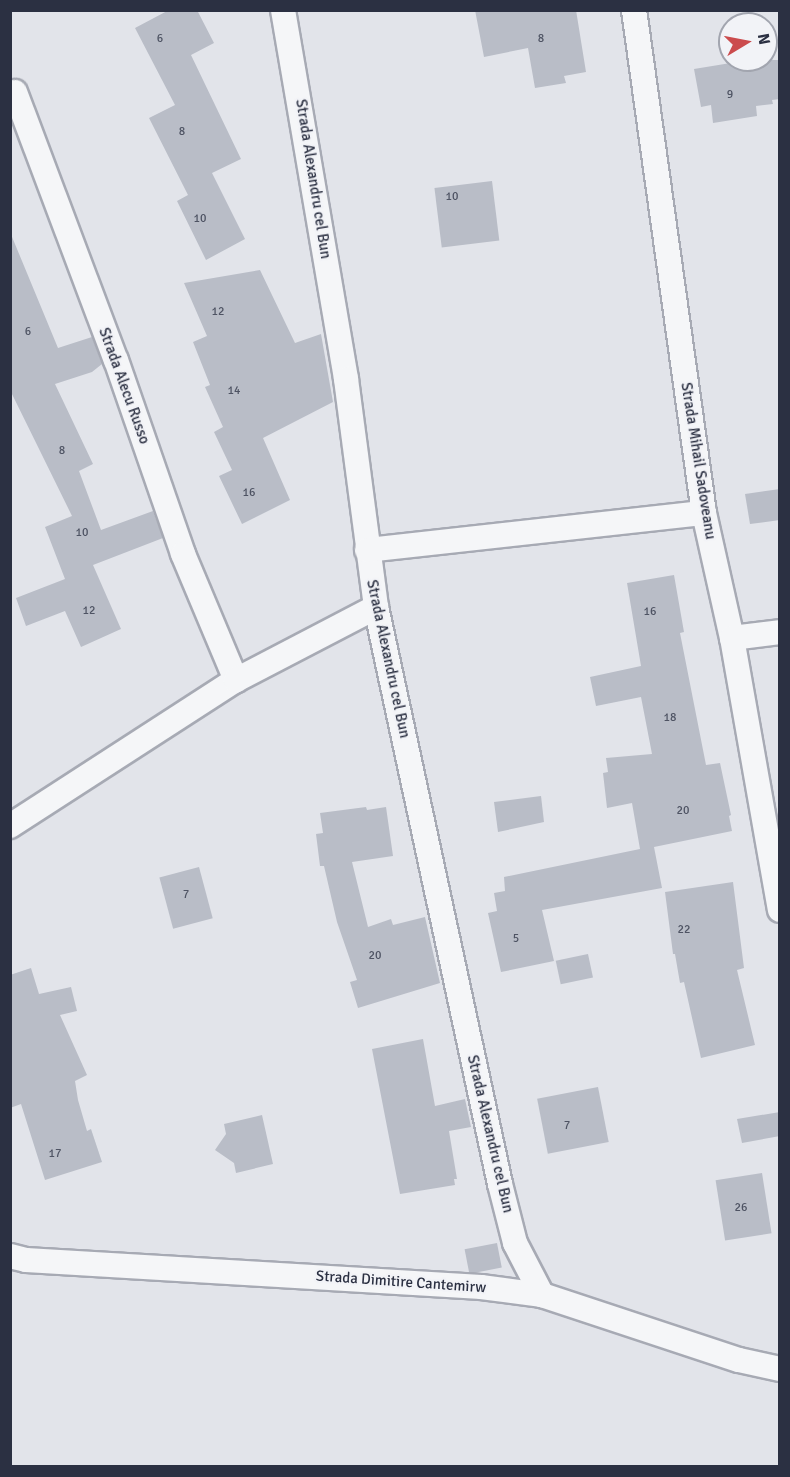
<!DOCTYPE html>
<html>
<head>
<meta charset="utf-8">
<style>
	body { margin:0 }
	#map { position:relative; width:790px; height:1477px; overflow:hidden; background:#e2e4ea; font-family:Signika,sans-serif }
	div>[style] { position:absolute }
	.building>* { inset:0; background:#b9bdc7; transform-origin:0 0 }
	.roads { filter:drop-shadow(2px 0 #a7aab4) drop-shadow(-2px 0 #a7aab4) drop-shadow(0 2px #a7aab4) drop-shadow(0 -2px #a7aab4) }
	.street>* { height:24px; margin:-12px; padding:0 12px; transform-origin:12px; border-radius:12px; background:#f5f6f8 }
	span { translate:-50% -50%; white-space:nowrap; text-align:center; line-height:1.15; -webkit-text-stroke:4.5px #f2f3f7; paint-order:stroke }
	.number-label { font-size:12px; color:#4e5363 }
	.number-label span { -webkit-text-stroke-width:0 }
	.street-label { font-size:15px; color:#2b3042 }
	.frame { position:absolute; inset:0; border:12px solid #2b3042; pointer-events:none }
	.north { position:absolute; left:718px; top:12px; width:60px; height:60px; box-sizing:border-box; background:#f2f3f7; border:2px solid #a2a5af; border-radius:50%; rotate:80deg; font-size:16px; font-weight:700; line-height:24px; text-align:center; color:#2b3042 }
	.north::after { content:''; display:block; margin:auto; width:21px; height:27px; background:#cb4b4d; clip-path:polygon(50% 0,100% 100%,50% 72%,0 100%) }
</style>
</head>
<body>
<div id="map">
	<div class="building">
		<div style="clip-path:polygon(169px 10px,197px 10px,214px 43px,191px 55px,241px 159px,212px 173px,245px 239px,206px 260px,177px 201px,188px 195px,149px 118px,175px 105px,135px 28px)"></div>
		<div style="clip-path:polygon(475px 10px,576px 10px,586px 72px,564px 76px,566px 83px,535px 88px,528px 48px,484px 57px)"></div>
		<div style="clip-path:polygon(749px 60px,780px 60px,780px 99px,772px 100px,773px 104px,756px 106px,757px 116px,713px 123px,711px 105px,701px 107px,694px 69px)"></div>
		<div style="left:492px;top:181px;width:60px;height:58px;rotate:83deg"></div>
		<div style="clip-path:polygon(10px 232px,58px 348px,92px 337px,102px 364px,92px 372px,55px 384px,93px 464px,79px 471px,101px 530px,153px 511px,163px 538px,93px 565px,121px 629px,81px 647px,65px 611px,26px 626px,16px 598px,65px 579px,45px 527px,72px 516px,10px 390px)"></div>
		<div style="clip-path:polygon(260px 270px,295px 343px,321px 334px,333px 402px,263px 438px,290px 500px,242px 524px,219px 476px,232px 470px,214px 432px,223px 427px,205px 387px,210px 385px,193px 342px,207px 336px,184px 283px)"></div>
		<div style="clip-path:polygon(780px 489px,780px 520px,750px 524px,745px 494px)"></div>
		<div style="clip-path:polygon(674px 575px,684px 632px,680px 633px,706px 765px,720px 763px,731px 815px,729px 816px,732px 831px,654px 847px,662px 888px,542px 910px,554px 961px,501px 972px,488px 913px,497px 911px,494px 893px,505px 891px,504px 877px,640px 849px,632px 803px,607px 808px,603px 773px,608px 772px,606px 758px,652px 754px,641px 697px,596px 706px,590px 677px,641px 666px,627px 583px)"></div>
		<div style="clip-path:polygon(541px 796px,544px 822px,498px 832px,494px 802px)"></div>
		<div style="clip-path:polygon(366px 807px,367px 810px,386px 807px,393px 856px,352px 862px,368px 927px,391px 919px,393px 925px,425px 917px,440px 983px,358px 1008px,350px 982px,357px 980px,337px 922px,324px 866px,320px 866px,316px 834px,323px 833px,320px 813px)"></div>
		<div style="left:199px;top:867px;width:53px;height:41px;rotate:75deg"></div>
		<div style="clip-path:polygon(733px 882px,744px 968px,737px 970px,755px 1045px,701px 1058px,684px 982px,680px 983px,675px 954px,673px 954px,665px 892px)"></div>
		<div style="left:588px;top:954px;width:24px;height:33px;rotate:78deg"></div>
		<div style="clip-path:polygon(31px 968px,39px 994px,71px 987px,77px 1011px,60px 1015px,87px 1075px,75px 1081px,78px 1100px,87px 1131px,91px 1129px,102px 1162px,45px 1180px,21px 1104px,10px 1108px,10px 975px)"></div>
		<div style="clip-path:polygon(423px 1039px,435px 1106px,465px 1099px,471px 1127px,449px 1131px,457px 1179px,454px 1179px,455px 1185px,400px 1194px,372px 1049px)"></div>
		<div style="left:598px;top:1087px;width:56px;height:62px;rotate:79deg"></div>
		<div style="clip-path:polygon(780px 1112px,780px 1136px,742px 1143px,737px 1119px)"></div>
		<div style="clip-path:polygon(262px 1115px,273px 1164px,236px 1173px,234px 1163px,215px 1150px,226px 1134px,224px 1124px)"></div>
		<div style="left:762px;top:1173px;width:61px;height:47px;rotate:81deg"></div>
		<div style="left:497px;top:1243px;width:25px;height:33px;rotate:79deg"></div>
	</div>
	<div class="roads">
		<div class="street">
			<div style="left:283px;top:10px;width:374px;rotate:80.3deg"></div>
			<div style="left:346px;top:379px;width:230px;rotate:82.5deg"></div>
			<div style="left:376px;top:607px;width:590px;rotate:77.87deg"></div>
			<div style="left:500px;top:1184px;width:61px;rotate:75.7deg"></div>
			<div style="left:515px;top:1243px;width:59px;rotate:62.6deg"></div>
			<div style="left:634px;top:10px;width:508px;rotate:82.08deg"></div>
			<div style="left:704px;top:513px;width:128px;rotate:77.4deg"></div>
			<div style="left:732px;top:638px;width:276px;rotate:80deg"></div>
			<div style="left:15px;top:92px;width:286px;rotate:69.4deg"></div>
			<div style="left:116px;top:360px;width:205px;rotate:70.9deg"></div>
			<div style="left:183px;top:554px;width:137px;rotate:67.2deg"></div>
			<div style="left:367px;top:550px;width:339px;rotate:-6.3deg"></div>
			<div style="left:732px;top:638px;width:48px;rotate:-7.1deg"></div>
			<div style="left:10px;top:826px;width:269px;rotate:-32.9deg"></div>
			<div style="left:236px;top:680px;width:158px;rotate:-27.5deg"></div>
			<div style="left:10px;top:1256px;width:16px;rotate:14deg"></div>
			<div style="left:26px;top:1260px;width:456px;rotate:3.4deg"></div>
			<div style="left:481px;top:1287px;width:62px;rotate:7.5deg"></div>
			<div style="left:542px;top:1295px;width:207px;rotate:18.3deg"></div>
			<div style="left:739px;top:1360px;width:42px;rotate:12.4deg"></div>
		</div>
	</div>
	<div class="number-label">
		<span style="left:160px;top:39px">6</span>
		<span style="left:541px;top:39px">8</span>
		<span style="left:730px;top:95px">9</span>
		<span style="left:182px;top:132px">8</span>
		<span style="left:452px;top:197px">10</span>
		<span style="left:200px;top:219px">10</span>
		<span style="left:218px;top:312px">12</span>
		<span style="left:28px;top:332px">6</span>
		<span style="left:234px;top:391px">14</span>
		<span style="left:62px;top:451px">8</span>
		<span style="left:249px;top:493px">16</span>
		<span style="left:82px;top:533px">10</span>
		<span style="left:89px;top:611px">12</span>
		<span style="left:650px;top:612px">16</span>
		<span style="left:670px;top:718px">18</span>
		<span style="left:683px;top:811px">20</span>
		<span style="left:186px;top:895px">7</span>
		<span style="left:684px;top:930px">22</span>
		<span style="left:516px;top:939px">5</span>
		<span style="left:375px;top:956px">20</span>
		<span style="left:567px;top:1126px">7</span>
		<span style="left:55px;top:1154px">17</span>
		<span style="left:741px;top:1208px">26</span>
	</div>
	<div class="street-label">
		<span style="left:313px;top:179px;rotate:81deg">Strada Alexandru cel Bun</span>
		<span style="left:124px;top:386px;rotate:70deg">Strada Alecu Russo</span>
		<span style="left:698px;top:461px;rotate:81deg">Strada Mihail Sadoveanu</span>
		<span style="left:388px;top:659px;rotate:78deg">Strada Alexandru cel Bun</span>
		<span style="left:490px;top:1134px;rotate:77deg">Strada Alexandru cel Bun</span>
		<span style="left:401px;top:1282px;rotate:4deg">Strada Dimitire Cantemirw</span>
	</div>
	<div class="frame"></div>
	<div class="north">N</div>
</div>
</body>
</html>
